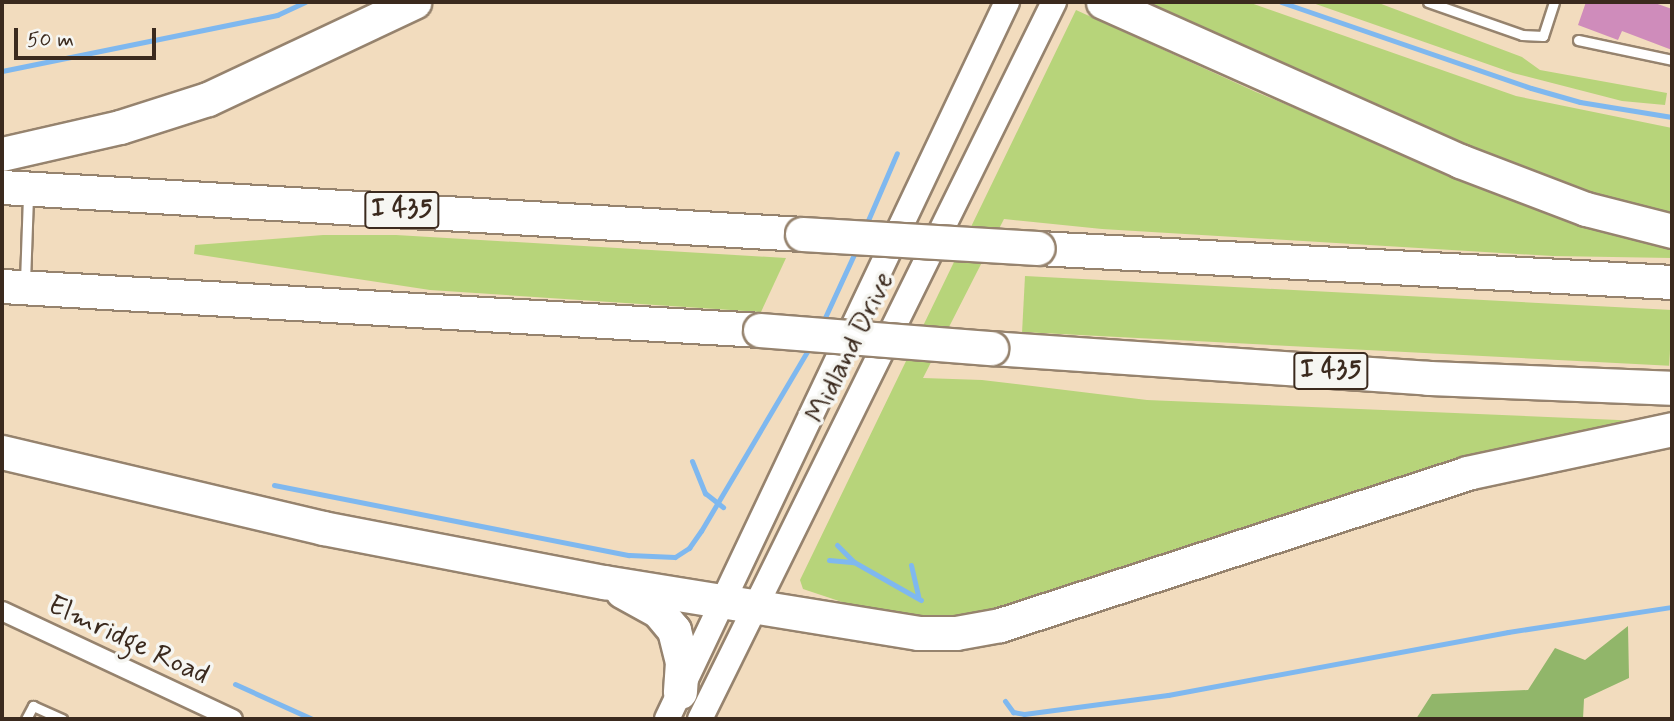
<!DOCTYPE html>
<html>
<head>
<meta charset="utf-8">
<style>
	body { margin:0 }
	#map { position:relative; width:1674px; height:721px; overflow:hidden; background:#f2dcbe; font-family:Mynerve,sans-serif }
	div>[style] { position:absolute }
	.green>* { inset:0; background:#b7d47a; transform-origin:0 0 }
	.forest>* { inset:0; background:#91b66a }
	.stream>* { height:5px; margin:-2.5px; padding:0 2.5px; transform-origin:2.5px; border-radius:2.5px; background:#7fb8ef }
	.building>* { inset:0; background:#cf8cbb }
	.roads { filter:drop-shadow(2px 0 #96836e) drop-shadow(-2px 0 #96836e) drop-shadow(0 2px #96836e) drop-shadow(0 -2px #96836e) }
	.service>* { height:9px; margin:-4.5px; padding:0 4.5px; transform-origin:4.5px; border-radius:4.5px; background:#fff }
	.minor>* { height:18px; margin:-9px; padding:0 9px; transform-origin:9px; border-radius:9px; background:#fff }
	.secondary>* { height:24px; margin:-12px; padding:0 12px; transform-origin:12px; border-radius:12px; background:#fff }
	.motorway>* { height:33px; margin:-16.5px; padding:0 16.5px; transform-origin:16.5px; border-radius:16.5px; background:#fff }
	.bridges { filter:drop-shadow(2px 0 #96836e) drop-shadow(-2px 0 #96836e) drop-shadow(0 2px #96836e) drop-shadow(0 -2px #96836e) }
	.motorway-bridge>* { height:33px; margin:-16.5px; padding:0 16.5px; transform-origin:16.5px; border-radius:16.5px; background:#fff }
	span { translate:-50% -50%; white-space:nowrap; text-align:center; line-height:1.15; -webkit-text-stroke:7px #f6f6f2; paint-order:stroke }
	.shield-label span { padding:2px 5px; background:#f6f6f2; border:2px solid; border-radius:5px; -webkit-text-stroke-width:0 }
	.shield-label { font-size:26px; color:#3b2a1e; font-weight:700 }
	.street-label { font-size:28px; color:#3b2a1e }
	.frame { position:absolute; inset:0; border:4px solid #3b2a1e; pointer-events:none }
	.scale { position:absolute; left:14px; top:28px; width:142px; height:32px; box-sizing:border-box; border:4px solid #3b2a1e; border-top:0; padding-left:9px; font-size:21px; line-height:24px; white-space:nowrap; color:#3b2a1e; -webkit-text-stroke:5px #f6f6f2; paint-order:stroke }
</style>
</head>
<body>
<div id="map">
	<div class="green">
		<div style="clip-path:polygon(1148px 2px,1248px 2px,1516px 96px,1672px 128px,1672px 216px,1592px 197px,1482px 156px)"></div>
		<div style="clip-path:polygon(1310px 2px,1376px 2px,1522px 57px,1540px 70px,1667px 93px,1665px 105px,1622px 101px,1513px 73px)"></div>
		<div style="clip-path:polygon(1076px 10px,1256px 92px,1509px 198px,1575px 222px,1672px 245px,1672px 258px,1553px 256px,1102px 229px,1004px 219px,923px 378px,982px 380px,1147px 400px,1642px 421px,984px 614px,927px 620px,863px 609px,803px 589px,800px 580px)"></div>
		<div style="clip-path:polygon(323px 235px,396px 235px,786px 258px,761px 312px,430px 290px,194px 254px,195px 245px)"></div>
		<div style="left:1025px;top:276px;width:648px;height:56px;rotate:3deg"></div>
	</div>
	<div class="forest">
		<div style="clip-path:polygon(1628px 626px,1629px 678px,1584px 699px,1583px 719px,1416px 719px,1432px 694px,1528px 690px,1555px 648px,1585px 660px)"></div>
	</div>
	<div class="stream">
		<div style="left:1281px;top:2px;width:264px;rotate:19deg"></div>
		<div style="left:1531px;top:88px;width:51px;rotate:15.9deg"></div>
		<div style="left:1580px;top:102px;width:93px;rotate:9.3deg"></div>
		<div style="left:2px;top:71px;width:281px;rotate:-11.5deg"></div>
		<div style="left:277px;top:15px;width:31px;rotate:-25deg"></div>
		<div style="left:866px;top:225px;width:78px;rotate:-66.7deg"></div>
		<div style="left:822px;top:324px;width:81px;rotate:-65.3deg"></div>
		<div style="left:692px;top:461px;width:35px;rotate:68deg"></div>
		<div style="left:705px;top:493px;width:23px;rotate:38deg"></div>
		<div style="left:274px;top:485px;width:362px;rotate:11.2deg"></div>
		<div style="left:629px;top:555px;width:46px;rotate:2.5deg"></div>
		<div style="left:675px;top:557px;width:17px;rotate:-33deg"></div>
		<div style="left:689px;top:548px;width:21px;rotate:-55deg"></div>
		<div style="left:701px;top:531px;width:216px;rotate:-59.4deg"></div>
		<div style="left:837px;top:545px;width:24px;rotate:45deg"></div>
		<div style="left:829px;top:560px;width:25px;rotate:5deg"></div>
		<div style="left:854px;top:562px;width:77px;rotate:29.6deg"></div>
		<div style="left:911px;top:565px;width:32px;rotate:77deg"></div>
		<div style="left:235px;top:684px;width:85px;rotate:24.4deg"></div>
		<div style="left:1005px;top:701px;width:14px;rotate:54deg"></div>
		<div style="left:1013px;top:712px;width:11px;rotate:10deg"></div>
		<div style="left:1024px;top:714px;width:145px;rotate:-7.5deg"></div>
		<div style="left:1168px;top:695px;width:346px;rotate:-10.5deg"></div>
		<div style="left:1508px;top:632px;width:166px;rotate:-8.7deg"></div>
	</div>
	<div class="building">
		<div style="clip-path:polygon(1586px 2px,1652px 2px,1672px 9px,1672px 50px,1622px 31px,1618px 40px,1578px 25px)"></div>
	</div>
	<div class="roads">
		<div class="service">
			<div style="left:1428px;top:2px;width:100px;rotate:19.3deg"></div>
			<div style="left:1522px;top:35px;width:21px;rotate:3deg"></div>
			<div style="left:1543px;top:36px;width:36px;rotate:-72deg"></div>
			<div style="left:1578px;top:40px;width:96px;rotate:12deg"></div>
			<div style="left:25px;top:282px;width:87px;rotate:-88deg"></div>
			<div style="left:26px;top:719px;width:15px;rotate:-62deg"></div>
			<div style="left:33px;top:706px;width:32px;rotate:24deg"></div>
		</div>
		<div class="minor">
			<div style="left:2px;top:611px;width:255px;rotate:25.1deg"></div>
		</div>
		<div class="secondary">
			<div style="left:667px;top:719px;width:794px;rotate:-64.63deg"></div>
			<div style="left:700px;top:719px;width:800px;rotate:-63.72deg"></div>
		</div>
		<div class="motorway">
			<div style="left:1103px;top:2px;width:391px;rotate:24deg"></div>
			<div style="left:1460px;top:161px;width:135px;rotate:20.9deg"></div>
			<div style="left:1586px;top:209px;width:89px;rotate:14.3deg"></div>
			<div style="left:2px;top:154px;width:121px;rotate:-12.9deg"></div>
			<div style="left:120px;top:127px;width:92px;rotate:-17.7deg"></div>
			<div style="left:208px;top:99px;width:228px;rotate:-25.2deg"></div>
			<div style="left:2px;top:187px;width:801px;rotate:3.36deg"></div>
			<div style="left:1038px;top:248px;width:635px;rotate:3.07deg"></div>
			<div style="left:2px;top:286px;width:759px;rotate:3.32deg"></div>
			<div style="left:991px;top:348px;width:438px;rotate:3.9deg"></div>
			<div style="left:1428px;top:378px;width:244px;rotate:2.3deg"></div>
			<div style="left:2px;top:452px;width:330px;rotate:13.3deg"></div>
			<div style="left:323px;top:528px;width:286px;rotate:10.9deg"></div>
			<div style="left:604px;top:582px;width:318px;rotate:9.2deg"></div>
			<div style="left:918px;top:633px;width:38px"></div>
			<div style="left:956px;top:633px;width:45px;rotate:-10.3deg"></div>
			<div style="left:1000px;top:625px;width:491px;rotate:-18deg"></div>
			<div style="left:1467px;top:473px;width:210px;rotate:-12.1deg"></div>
			<div style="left:622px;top:591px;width:41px;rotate:29.1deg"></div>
			<div style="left:658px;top:611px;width:25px;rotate:50deg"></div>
			<div style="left:674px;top:630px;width:33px;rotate:76deg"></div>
			<div style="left:682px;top:662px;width:30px;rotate:94deg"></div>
		</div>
	</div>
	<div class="bridges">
		<div class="motorway-bridge">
			<div style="left:802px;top:234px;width:236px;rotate:3.4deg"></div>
			<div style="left:760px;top:330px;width:232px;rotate:4.5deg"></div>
		</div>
	</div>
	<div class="shield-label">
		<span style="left:402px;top:210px">I 435</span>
		<span style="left:1331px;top:371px">I 435</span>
	</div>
	<div class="street-label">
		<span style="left:851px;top:348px;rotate:-64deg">Midland Drive</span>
		<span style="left:128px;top:641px;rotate:25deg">Elmridge Road</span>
	</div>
	<div class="frame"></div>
	<div class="scale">50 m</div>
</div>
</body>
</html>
